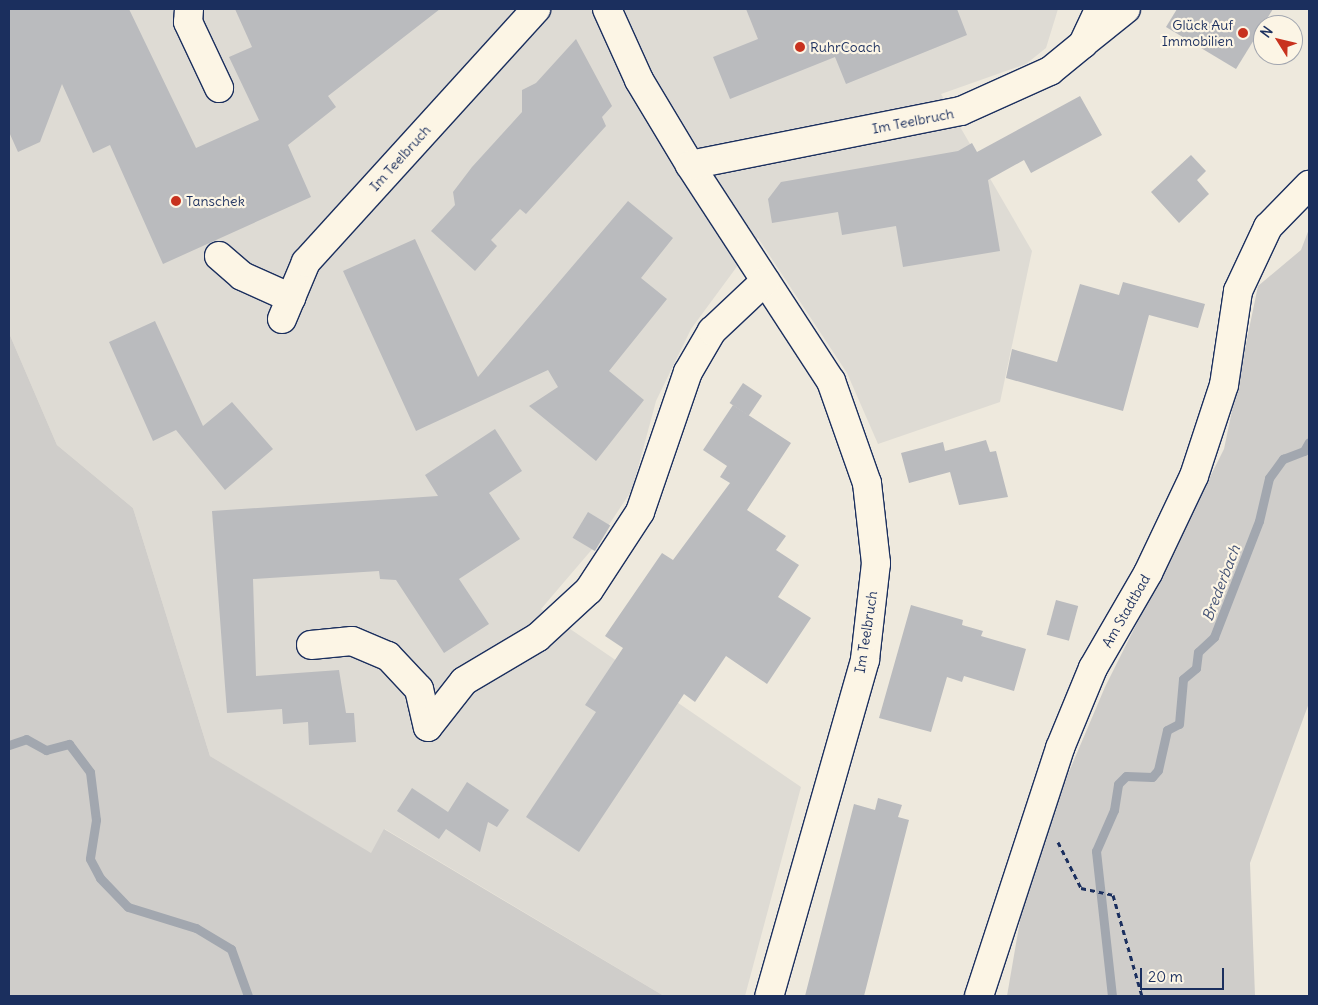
<!DOCTYPE html>
<html>
<head>
<meta charset="utf-8">
<style>
	body { margin:0 }
	#map { position:relative; width:1318px; height:1005px; overflow:hidden; background:#eee9dd; font-family:Delius,sans-serif }
	div>[style] { position:absolute }
	.built>* { inset:0; background:#dedbd4 }
	.green>* { inset:0; background:#cfcdca }
	.stream>* { height:9px; margin:-4.5px; padding:0 4.5px; transform-origin:4.5px; border-radius:4.5px; background:#a2a7af }
	.building>* { inset:0; background:#babbbe; transform-origin:0 0 }
	.path>* { height:3px; margin-top:-1.5px; transform-origin:0; background:repeating-linear-gradient(90deg,#1b2f5e 0 5px,transparent 0 9px) }
	.roads { filter:drop-shadow(1px 0 #1b2f5e) drop-shadow(-1px 0 #1b2f5e) drop-shadow(0 1px #1b2f5e) drop-shadow(0 -1px #1b2f5e) }
	.minor>* { height:28px; margin:-14px; padding:0 14px; transform-origin:14px; border-radius:14px; background:#fcf5e5 }
	.dots>* { width:14px; height:14px; translate:-50% -50%; box-sizing:border-box; border:2px solid #fcf5e5; border-radius:50% }
	span { translate:-50% -50%; white-space:nowrap; text-align:center; line-height:1.15; -webkit-text-stroke:4.5px #fcf5e5; paint-order:stroke }
	.poi-label { font-size:14px; color:#1b2f5e }
	.right { translate:-100% -50%; text-align:right }
	.left { translate:0 -50%; text-align:left }
	.street-label { font-size:14px; color:#1b2f5e }
	.water-label { font-size:15px; color:#445376; font-style:italic }
	.frame { position:absolute; inset:0; border:10px solid #1b2f5e; pointer-events:none }
	.north { position:absolute; left:1253px; top:15px; width:50px; height:50px; box-sizing:border-box; background:#fcf5e5; border:1px solid #a2a6af; border-radius:50%; rotate:306deg; font-size:14px; font-weight:700; line-height:20px; text-align:center; color:#1b2f5e }
	.north::after { content:''; display:block; margin:auto; width:18px; height:22px; background:#c8321e; clip-path:polygon(50% 0,100% 100%,50% 72%,0 100%) }
	.scale { position:absolute; left:1140px; top:968px; width:84px; height:22px; box-sizing:border-box; border:2px solid #1b2f5e; border-top:0; padding-left:6px; font-size:15px; line-height:18px; white-space:nowrap; color:#1b2f5e; -webkit-text-stroke:4px #fcf5e5; paint-order:stroke }
</style>
</head>
<body>
<div id="map">
	<div class="built">
		<div style="clip-path:polygon(9px 9px,1058px 9px,1046px 48px,1026px 64px,941px 94px,1032px 251px,1000px 402px,878px 444px,847px 373px,758px 238px,691px 329px,656px 401px,632px 490px,594px 547px,541px 609px,801px 787px,745px 996px,664px 996px,385px 829px,371px 854px,210px 756px,133px 508px,57px 445px,9px 333px)"></div>
	</div>
	<div class="green">
		<div style="clip-path:polygon(1309px 229px,1309px 703px,1250px 863px,1255px 996px,1007px 996px,1023px 903px,1060px 793px,1105px 687px,1224px 449px,1258px 286px,1301px 250px)"></div>
		<div style="clip-path:polygon(9px 333px,57px 445px,133px 508px,210px 756px,371px 853px,384px 829px,664px 996px,9px 996px)"></div>
	</div>
	<div class="stream">
		<div style="left:9px;top:745px;width:18px;rotate:-19deg"></div>
		<div style="left:26px;top:739px;width:23px;rotate:29deg"></div>
		<div style="left:46px;top:750px;width:24px;rotate:-15deg"></div>
		<div style="left:69px;top:744px;width:35px;rotate:53deg"></div>
		<div style="left:90px;top:772px;width:48px;rotate:82.9deg"></div>
		<div style="left:96px;top:820px;width:39px;rotate:99deg"></div>
		<div style="left:90px;top:859px;width:21px;rotate:62deg"></div>
		<div style="left:100px;top:878px;width:40px;rotate:46deg"></div>
		<div style="left:128px;top:907px;width:71px;rotate:17.2deg"></div>
		<div style="left:196px;top:928px;width:41px;rotate:31deg"></div>
		<div style="left:231px;top:949px;width:50px;rotate:70.1deg"></div>
		<div style="left:1112px;top:996px;width:146px;rotate:-96.3deg"></div>
		<div style="left:1096px;top:851px;width:45px;rotate:-66.3deg"></div>
		<div style="left:1114px;top:810px;width:26px;rotate:-81deg"></div>
		<div style="left:1118px;top:784px;width:11px;rotate:-45deg"></div>
		<div style="left:1126px;top:776px;width:26px;rotate:2deg"></div>
		<div style="left:1152px;top:777px;width:9px;rotate:-49deg"></div>
		<div style="left:1158px;top:770px;width:41px;rotate:-77.3deg"></div>
		<div style="left:1167px;top:730px;width:13px;rotate:-27deg"></div>
		<div style="left:1179px;top:724px;width:45px;rotate:-84.9deg"></div>
		<div style="left:1183px;top:679px;width:17px;rotate:-40deg"></div>
		<div style="left:1196px;top:668px;width:16px;rotate:-83deg"></div>
		<div style="left:1198px;top:652px;width:22px;rotate:-43deg"></div>
		<div style="left:1214px;top:637px;width:124px;rotate:-68.8deg"></div>
		<div style="left:1259px;top:521px;width:44px;rotate:-76.9deg"></div>
		<div style="left:1269px;top:478px;width:24px;rotate:-54deg"></div>
		<div style="left:1283px;top:459px;width:22px;rotate:-21deg"></div>
		<div style="left:1304px;top:451px;width:10px;rotate:-61deg"></div>
	</div>
	<div class="building">
		<div style="clip-path:polygon(9px 9px,129px 9px,196px 148px,259px 120px,229px 57px,252px 47px,235px 9px,440px 9px,328px 96px,336px 107px,288px 145px,311px 197px,163px 264px,110px 145px,93px 153px,62px 84px,40px 142px,18px 152px,9px 132px)"></div>
		<div style="clip-path:polygon(746px 9px,957px 9px,967px 35px,846px 84px,835px 57px,730px 99px,713px 57px,758px 39px)"></div>
		<div style="clip-path:polygon(1177px 9px,1273px 9px,1236px 69px,1166px 27px)"></div>
		<div style="clip-path:polygon(576px 39px,612px 106px,602px 117px,606px 126px,526px 214px,520px 209px,491px 240px,497px 246px,475px 271px,431px 231px,455px 205px,453px 192px,472px 167px,522px 112px,522px 90px,536px 83px)"></div>
		<div style="clip-path:polygon(1080px 96px,1102px 135px,1031px 173px,1024px 160px,988px 180px,1000px 251px,903px 267px,896px 226px,842px 235px,838px 212px,772px 223px,768px 199px,781px 182px,958px 151px,972px 143px,977px 152px)"></div>
		<div style="clip-path:polygon(1191px 155px,1206px 171px,1197px 180px,1209px 194px,1179px 223px,1151px 192px)"></div>
		<div style="clip-path:polygon(628px 201px,673px 238px,641px 278px,667px 299px,609px 371px,644px 400px,596px 461px,529px 406px,558px 387px,548px 370px,416px 431px,343px 271px,415px 239px,478px 377px)"></div>
		<div style="clip-path:polygon(1123px 282px,1205px 304px,1198px 328px,1149px 315px,1123px 411px,1006px 378px,1012px 349px,1057px 362px,1080px 284px,1119px 295px)"></div>
		<div style="clip-path:polygon(155px 321px,203px 426px,232px 402px,273px 449px,225px 490px,176px 430px,153px 441px,109px 342px)"></div>
		<div style="left:743px;top:383px;width:23px;height:24px;rotate:34deg"></div>
		<div style="clip-path:polygon(733px 405px,791px 443px,747px 510px,786px 536px,776px 550px,799px 565px,778px 597px,811px 618px,767px 684px,726px 656px,695px 702px,684px 694px,579px 852px,526px 817px,596px 712px,585px 705px,623px 648px,605px 636px,662px 553px,673px 560px,730px 483px,720px 477px,727px 466px,703px 450px)"></div>
		<div style="clip-path:polygon(495px 429px,522px 471px,489px 493px,520px 539px,459px 579px,489px 624px,444px 653px,396px 580px,380px 579px,379px 571px,253px 579px,256px 676px,339px 670px,346px 713px,354px 713px,356px 742px,309px 745px,308px 722px,283px 724px,282px 709px,227px 713px,212px 511px,438px 496px,425px 475px)"></div>
		<div style="clip-path:polygon(986px 440px,990px 452px,996px 451px,1008px 497px,959px 505px,950px 472px,909px 483px,901px 453px,943px 442px,945px 451px)"></div>
		<div style="left:588px;top:512px;width:26px;height:30px;rotate:31deg"></div>
		<div style="left:1056px;top:600px;width:23px;height:36px;rotate:15deg"></div>
		<div style="clip-path:polygon(911px 605px,963px 620px,962px 625px,983px 631px,981px 636px,1026px 649px,1014px 691px,964px 676px,962px 682px,947px 677px,931px 732px,879px 718px)"></div>
		<div style="clip-path:polygon(467px 782px,509px 810px,497px 827px,488px 822px,480px 852px,446px 829px,439px 839px,397px 811px,412px 788px,448px 812px)"></div>
		<div style="clip-path:polygon(878px 798px,902px 805px,898px 817px,909px 820px,864px 996px,805px 996px,854px 804px,875px 810px)"></div>
	</div>
	<div class="path">
		<div style="left:1058px;top:842px;width:51px;rotate:63.4deg"></div>
		<div style="left:1081px;top:888px;width:33px;rotate:12deg"></div>
		<div style="left:1113px;top:895px;width:105px;rotate:74deg"></div>
	</div>
	<div class="roads">
		<div class="minor">
			<div style="left:189px;top:9px;width:13px;rotate:94deg"></div>
			<div style="left:188px;top:22px;width:73px;rotate:64.8deg"></div>
			<div style="left:607px;top:9px;width:78px;rotate:65.7deg"></div>
			<div style="left:639px;top:80px;width:99px;rotate:59deg"></div>
			<div style="left:690px;top:165px;width:258px;rotate:56.9deg"></div>
			<div style="left:831px;top:381px;width:108px;rotate:70.6deg"></div>
			<div style="left:867px;top:483px;width:81px;rotate:83.6deg"></div>
			<div style="left:876px;top:563px;width:98px;rotate:96.5deg"></div>
			<div style="left:865px;top:660px;width:349px;rotate:105.9deg"></div>
			<div style="left:1086px;top:41px;width:51px;rotate:-38.7deg"></div>
			<div style="left:690px;top:165px;width:276px;rotate:-11.3deg"></div>
			<div style="left:961px;top:111px;width:98px;rotate:-24.2deg"></div>
			<div style="left:1050px;top:71px;width:43px;rotate:-39.3deg"></div>
			<div style="left:1083px;top:44px;width:38px;rotate:-65deg"></div>
			<div style="left:219px;top:256px;width:30px;rotate:41deg"></div>
			<div style="left:242px;top:276px;width:54px;rotate:24.2deg"></div>
			<div style="left:282px;top:319px;width:62px;rotate:-67.2deg"></div>
			<div style="left:306px;top:262px;width:342px;rotate:-47.7deg"></div>
			<div style="left:311px;top:645px;width:41px;rotate:-5.6deg"></div>
			<div style="left:352px;top:641px;width:39px;rotate:23deg"></div>
			<div style="left:388px;top:656px;width:45px;rotate:46.8deg"></div>
			<div style="left:419px;top:689px;width:39px;rotate:77deg"></div>
			<div style="left:428px;top:727px;width:58px;rotate:-52deg"></div>
			<div style="left:464px;top:681px;width:86px;rotate:-30.7deg"></div>
			<div style="left:538px;top:637px;width:69px;rotate:-42.7deg"></div>
			<div style="left:589px;top:590px;width:93px;rotate:-56.8deg"></div>
			<div style="left:640px;top:512px;width:148px;rotate:-71.1deg"></div>
			<div style="left:688px;top:372px;width:48px;rotate:-59.7deg"></div>
			<div style="left:712px;top:331px;width:73px;rotate:-43.3deg"></div>
			<div style="left:979px;top:996px;width:261px;rotate:-71.9deg"></div>
			<div style="left:1060px;top:748px;width:87px;rotate:-67.6deg"></div>
			<div style="left:1093px;top:668px;width:110px;rotate:-59.9deg"></div>
			<div style="left:1148px;top:573px;width:107px;rotate:-64.6deg"></div>
			<div style="left:1194px;top:476px;width:96px;rotate:-71.8deg"></div>
			<div style="left:1224px;top:385px;width:95px;rotate:-81.5deg"></div>
			<div style="left:1238px;top:291px;width:71px;rotate:-64.9deg"></div>
			<div style="left:1268px;top:227px;width:59px;rotate:-45.7deg"></div>
		</div>
	</div>
	<div class="dots">
		<div style="left:1243px;top:33px;background:#c8321e"></div>
		<div style="left:800px;top:47px;background:#c8321e"></div>
		<div style="left:176px;top:201px;background:#c8321e"></div>
	</div>
	<div class="poi-label">
		<span class="right" style="left:1233px;top:33px">Glück Auf<br>Immobilien</span>
		<span class="left" style="left:810px;top:47px">RuhrCoach</span>
		<span class="left" style="left:186px;top:201px">Tanschek</span>
	</div>
	<div class="street-label">
		<span style="left:913px;top:121px;rotate:-11deg">Im Teelbruch</span>
		<span style="left:400px;top:158px;rotate:-48deg">Im Teelbruch</span>
		<span style="left:1126px;top:611px;rotate:-60deg">Am Stadtbad</span>
		<span style="left:866px;top:632px;rotate:-81deg">Im Teelbruch</span>
	</div>
	<div class="water-label">
		<span style="left:1221px;top:583px;rotate:-69deg">Brederbach</span>
	</div>
	<div class="frame"></div>
	<div class="north">N</div>
	<div class="scale">20 m</div>
</div>
</body>
</html>
